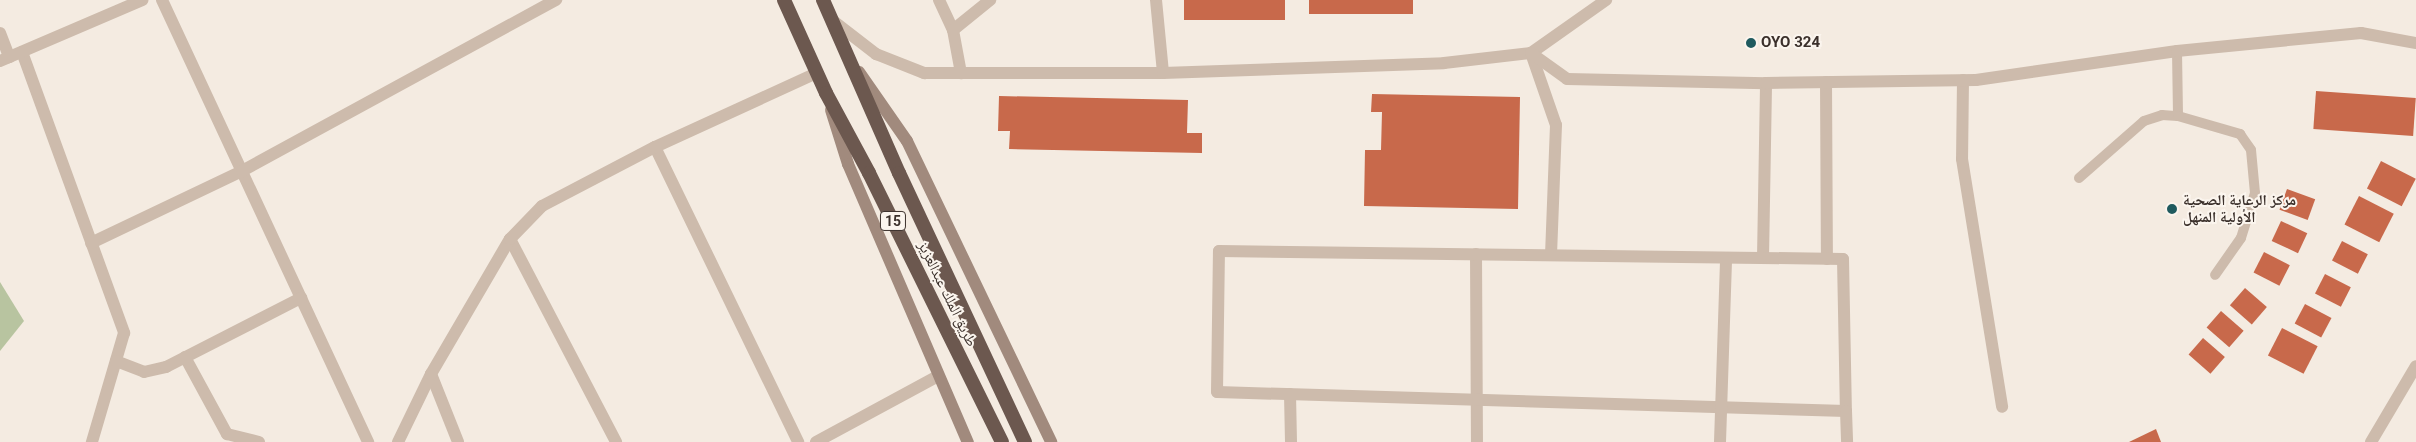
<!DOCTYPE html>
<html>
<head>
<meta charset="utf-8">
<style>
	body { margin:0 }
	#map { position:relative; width:2416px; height:442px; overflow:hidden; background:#f4ebe1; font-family:Roboto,"Noto Naskh Arabic",sans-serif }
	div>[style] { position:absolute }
	.green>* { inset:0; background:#b8c4a0 }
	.building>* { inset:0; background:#c8694b; transform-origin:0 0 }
	.service>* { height:10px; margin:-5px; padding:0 5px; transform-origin:5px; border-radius:5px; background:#cdbbac }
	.minor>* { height:12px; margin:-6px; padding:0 6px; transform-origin:6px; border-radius:6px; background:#cdbbac }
	.tertiary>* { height:12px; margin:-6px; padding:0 6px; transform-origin:6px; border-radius:6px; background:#cdbbac }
	.secondary>* { height:12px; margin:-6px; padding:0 6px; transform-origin:6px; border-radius:6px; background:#a18a7d }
	.trunk>* { height:14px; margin:-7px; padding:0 7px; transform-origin:7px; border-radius:7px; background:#6c584f }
	.dots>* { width:14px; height:14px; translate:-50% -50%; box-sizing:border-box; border:2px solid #fbf5ee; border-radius:50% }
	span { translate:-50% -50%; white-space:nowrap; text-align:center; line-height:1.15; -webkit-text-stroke:4px #fbf5ee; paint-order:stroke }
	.shield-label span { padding:1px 4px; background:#fbf5ee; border:1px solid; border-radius:4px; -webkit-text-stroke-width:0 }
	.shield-label { font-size:14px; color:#3b302b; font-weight:700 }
	.poi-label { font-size:15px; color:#3b302b; font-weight:700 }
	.left { translate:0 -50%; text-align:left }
	.street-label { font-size:15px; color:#3b302b }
</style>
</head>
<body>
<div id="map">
	<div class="green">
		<div style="clip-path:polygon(0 282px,24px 321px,0 351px)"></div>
	</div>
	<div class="building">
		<div style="left:1184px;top:0;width:101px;height:20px"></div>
		<div style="left:1309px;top:0;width:104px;height:14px"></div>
		<div style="left:2316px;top:91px;width:100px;height:38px;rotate:4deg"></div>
		<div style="clip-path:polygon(1372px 94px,1520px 97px,1518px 209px,1364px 206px,1365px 150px,1381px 150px,1382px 112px,1371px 112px)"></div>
		<div style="clip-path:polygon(999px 96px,1188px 100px,1187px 133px,1202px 133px,1202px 153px,1009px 149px,1010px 131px,998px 131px)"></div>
		<div style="left:2381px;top:161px;width:39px;height:31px;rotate:27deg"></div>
		<div style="left:2287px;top:189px;width:30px;height:22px;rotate:20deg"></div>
		<div style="left:2359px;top:196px;width:39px;height:32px;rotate:27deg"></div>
		<div style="left:2281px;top:221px;width:29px;height:22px;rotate:25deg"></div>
		<div style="left:2342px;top:241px;width:29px;height:22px;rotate:27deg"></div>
		<div style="left:2264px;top:252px;width:29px;height:23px;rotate:27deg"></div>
		<div style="left:2325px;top:274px;width:29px;height:22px;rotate:27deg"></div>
		<div style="left:2245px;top:288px;width:29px;height:23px;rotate:41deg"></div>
		<div style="left:2305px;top:304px;width:30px;height:22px;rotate:28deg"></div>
		<div style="left:2221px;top:311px;width:30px;height:22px;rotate:41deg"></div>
		<div style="left:2282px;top:328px;width:40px;height:31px;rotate:27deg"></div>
		<div style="left:2203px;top:338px;width:29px;height:22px;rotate:41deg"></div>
		<div style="clip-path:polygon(2156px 429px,2161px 442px,2129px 442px)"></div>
	</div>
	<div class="service">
		<div style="left:2177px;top:51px;width:65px;rotate:89.1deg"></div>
		<div style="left:2079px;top:178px;width:86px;rotate:-41.2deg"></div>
		<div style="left:2144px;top:121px;width:19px;rotate:-18deg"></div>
		<div style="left:2162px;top:115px;width:16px;rotate:4deg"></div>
		<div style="left:2178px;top:116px;width:65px;rotate:16.2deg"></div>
		<div style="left:2240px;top:134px;width:19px;rotate:55deg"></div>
		<div style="left:2251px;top:150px;width:43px;rotate:84.7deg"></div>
		<div style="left:2255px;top:193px;width:47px;rotate:107.3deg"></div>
		<div style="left:2241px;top:238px;width:45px;rotate:125.1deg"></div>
	</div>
	<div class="minor">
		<div style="left:162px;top:0;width:488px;rotate:65deg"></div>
		<div style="left:939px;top:0;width:33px;rotate:65deg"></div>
		<div style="left:953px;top:30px;width:44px;rotate:79.5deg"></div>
		<div style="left:1156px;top:0;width:73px;rotate:84.5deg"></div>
		<div style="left:953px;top:30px;width:48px;rotate:-39deg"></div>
		<div style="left:0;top:33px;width:26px;rotate:69deg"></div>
		<div style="left:22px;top:52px;width:299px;rotate:70deg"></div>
		<div style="left:124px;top:333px;width:114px;rotate:106.4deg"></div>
		<div style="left:1531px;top:53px;width:76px;rotate:70.9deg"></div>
		<div style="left:1556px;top:125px;width:130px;rotate:92.2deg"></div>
		<div style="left:0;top:61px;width:155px;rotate:-23.2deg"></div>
		<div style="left:1963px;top:80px;width:79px;rotate:90.7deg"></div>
		<div style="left:1962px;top:159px;width:251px;rotate:80.8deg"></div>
		<div style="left:1826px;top:82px;width:177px;rotate:89.7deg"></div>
		<div style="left:655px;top:147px;width:328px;rotate:64.1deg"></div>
		<div style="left:510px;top:239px;width:229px;rotate:62.4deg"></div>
		<div style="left:91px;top:243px;width:167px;rotate:-25.5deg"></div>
		<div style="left:242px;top:171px;width:358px;rotate:-28.6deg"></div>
		<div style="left:1476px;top:254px;width:188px;rotate:89.7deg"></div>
		<div style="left:1763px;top:258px;width:175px;rotate:-89deg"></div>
		<div style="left:185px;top:357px;width:88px;rotate:61.4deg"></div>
		<div style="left:227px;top:434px;width:33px;rotate:14deg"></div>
		<div style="left:116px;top:361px;width:30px;rotate:21deg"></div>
		<div style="left:144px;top:372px;width:23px;rotate:-13deg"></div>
		<div style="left:166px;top:367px;width:152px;rotate:-27.1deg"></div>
		<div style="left:431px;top:374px;width:73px;rotate:68.3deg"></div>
		<div style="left:1290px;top:394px;width:48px;rotate:88.8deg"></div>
		<div style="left:1846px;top:411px;width:629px;rotate:-178.27deg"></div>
		<div style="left:1217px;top:392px;width:141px;rotate:-89.2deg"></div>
		<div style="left:1219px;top:251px;width:624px;rotate:0.73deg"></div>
		<div style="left:1843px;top:259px;width:152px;rotate:88.9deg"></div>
		<div style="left:1846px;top:411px;width:31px;rotate:88deg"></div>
		<div style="left:816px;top:442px;width:139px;rotate:-28.4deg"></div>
		<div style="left:1720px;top:442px;width:184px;rotate:-88.1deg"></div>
		<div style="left:2371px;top:442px;width:88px;rotate:-59.4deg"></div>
	</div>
	<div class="tertiary">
		<div style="left:832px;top:20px;width:56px;rotate:37.7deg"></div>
		<div style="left:876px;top:54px;width:52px;rotate:21.6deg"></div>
		<div style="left:924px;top:73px;width:239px"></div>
		<div style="left:1163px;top:73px;width:281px;rotate:-2deg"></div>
		<div style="left:1444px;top:63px;width:88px;rotate:-6.6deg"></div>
		<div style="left:1531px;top:53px;width:92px;rotate:-35.2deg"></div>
		<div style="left:1531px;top:53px;width:44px;rotate:35.8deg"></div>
		<div style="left:1567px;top:79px;width:199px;rotate:1.2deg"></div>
		<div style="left:1766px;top:83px;width:210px;rotate:-0.8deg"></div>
		<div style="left:1976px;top:80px;width:203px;rotate:-8.2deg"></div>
		<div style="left:2177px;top:51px;width:185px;rotate:-5.6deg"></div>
		<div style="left:2361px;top:33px;width:56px;rotate:10.3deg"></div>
		<div style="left:398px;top:442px;width:76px;rotate:-64.1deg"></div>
		<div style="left:431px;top:374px;width:156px;rotate:-59.7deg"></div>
		<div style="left:510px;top:239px;width:46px;rotate:-45.9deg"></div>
		<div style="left:542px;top:206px;width:127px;rotate:-27.6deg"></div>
		<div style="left:655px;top:147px;width:178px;rotate:-24.6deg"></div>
	</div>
	<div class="secondary">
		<div style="left:859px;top:72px;width:84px;rotate:55.2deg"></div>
		<div style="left:907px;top:141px;width:334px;rotate:64.4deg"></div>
		<div style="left:831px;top:110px;width:57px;rotate:72.5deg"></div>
		<div style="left:848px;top:164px;width:303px;rotate:66.7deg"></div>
	</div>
	<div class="trunk">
		<div style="left:784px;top:0;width:102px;rotate:65.7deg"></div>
		<div style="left:826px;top:93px;width:91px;rotate:61.7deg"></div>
		<div style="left:869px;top:173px;width:300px;rotate:63.7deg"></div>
		<div style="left:823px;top:0;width:189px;rotate:66.3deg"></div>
		<div style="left:899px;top:173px;width:297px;rotate:64.9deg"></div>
	</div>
	<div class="dots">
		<div style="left:1751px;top:43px;background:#1f5a5e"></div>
		<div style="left:2172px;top:209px;background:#1f5a5e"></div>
	</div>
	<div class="shield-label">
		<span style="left:893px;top:221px">15</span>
	</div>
	<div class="poi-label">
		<span class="left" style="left:1761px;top:43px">OYO 324</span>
		<span class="left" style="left:2183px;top:209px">مركز الرعاية الصحية<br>الأولية المنهل</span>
	</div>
	<div class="street-label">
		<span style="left:947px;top:294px;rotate:64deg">طريق الملك عبدالعزيز</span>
	</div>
</div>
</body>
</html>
